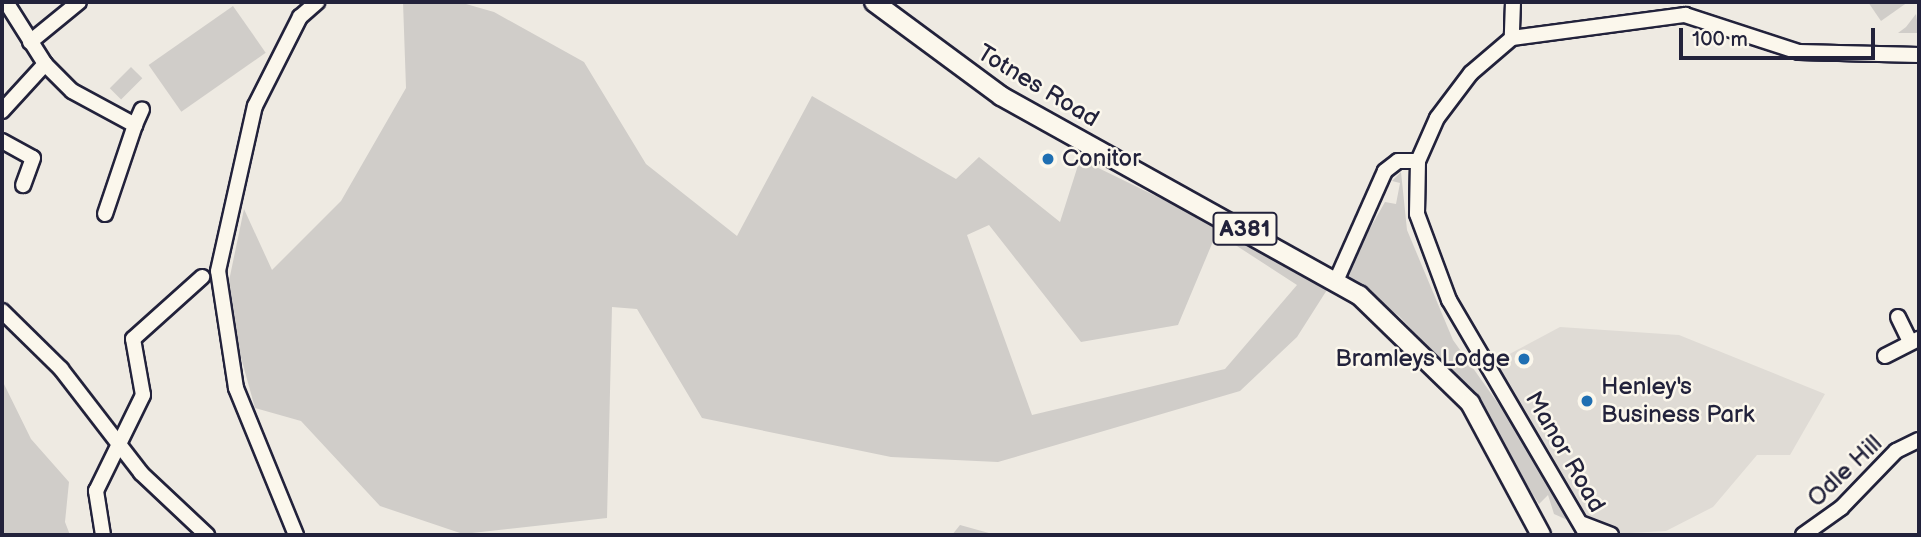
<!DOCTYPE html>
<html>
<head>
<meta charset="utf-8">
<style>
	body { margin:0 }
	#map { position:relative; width:1921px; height:537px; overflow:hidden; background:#eeeae2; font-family:"Balsamiq Sans",sans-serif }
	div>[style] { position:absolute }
	.built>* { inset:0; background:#dfdbd5 }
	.green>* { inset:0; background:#d0cdc9; transform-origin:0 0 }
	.roads { filter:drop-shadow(2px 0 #22223b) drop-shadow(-2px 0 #22223b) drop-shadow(0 2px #22223b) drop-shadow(0 -2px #22223b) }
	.minor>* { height:14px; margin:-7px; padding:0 7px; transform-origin:7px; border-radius:7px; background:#fbf7ec }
	.major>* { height:18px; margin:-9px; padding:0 9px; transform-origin:9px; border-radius:9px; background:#fbf7ec }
	.dots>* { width:19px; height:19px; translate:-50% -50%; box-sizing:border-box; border:4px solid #fbf7ec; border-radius:50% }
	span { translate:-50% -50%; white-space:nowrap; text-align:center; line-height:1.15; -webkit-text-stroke:5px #fbf7ec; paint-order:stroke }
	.shield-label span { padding:2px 5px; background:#fbf7ec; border:2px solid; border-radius:5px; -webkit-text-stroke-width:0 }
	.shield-label { font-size:23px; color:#22223b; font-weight:700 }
	.street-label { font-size:24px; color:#22223b }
	.poi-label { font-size:24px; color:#22223b }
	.left { translate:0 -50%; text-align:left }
	.right { translate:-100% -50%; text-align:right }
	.frame { position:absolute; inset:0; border:4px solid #22223b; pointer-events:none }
	.scale { position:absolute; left:1679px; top:28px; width:196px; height:32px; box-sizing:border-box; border:4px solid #22223b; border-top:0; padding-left:9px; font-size:21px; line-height:24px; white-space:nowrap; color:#22223b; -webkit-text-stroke:5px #fbf7ec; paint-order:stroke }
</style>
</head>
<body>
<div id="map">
	<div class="built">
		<div style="clip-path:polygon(1560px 327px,1679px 335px,1825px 394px,1790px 455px,1757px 455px,1713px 507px,1666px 531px,1594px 535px,1487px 366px)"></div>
	</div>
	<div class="green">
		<div style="clip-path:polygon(403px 2px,459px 2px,494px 12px,584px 62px,646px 164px,737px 236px,812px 96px,956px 179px,979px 157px,1060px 222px,1080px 159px,1219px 227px,1178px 325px,1081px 342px,989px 225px,967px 235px,1032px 415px,1225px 369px,1297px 285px,1220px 235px,1222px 226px,1332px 282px,1297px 337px,1240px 391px,998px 462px,891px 457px,702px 418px,637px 309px,612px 307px,607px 518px,463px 534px,380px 506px,301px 421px,255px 408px,225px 300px,244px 209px,272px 270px,341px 201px,406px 88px)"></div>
		<div style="clip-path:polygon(1868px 2px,1908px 2px,1881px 21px)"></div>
		<div style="left:233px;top:6px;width:57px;height:103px;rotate:55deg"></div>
		<div style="clip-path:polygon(1916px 14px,1919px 33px,1898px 33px,1906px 27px)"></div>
		<div style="left:131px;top:67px;width:16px;height:30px;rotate:45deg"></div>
		<div style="clip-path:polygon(1401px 172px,1407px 230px,1453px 340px,1544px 468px,1572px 522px,1554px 514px,1548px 495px,1539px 504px,1457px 377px,1399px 316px,1343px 276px,1385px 202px,1396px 204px,1400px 183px,1392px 181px)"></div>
		<div style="clip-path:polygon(2px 380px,31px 439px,69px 482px,65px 522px,70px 535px,2px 535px)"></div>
		<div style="clip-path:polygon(960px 525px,996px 535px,952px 535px)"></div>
	</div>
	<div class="roads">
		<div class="minor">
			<div style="left:6px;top:2px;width:73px;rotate:57.8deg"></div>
			<div style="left:45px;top:64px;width:38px;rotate:45deg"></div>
			<div style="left:72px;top:91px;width:72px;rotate:28.4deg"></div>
			<div style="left:135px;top:125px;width:17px;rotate:-66deg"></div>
			<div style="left:1513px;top:2px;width:36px;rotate:92deg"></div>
			<div style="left:1512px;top:38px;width:54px;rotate:139.5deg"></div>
			<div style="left:1471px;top:73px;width:56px;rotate:127.1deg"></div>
			<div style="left:1437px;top:118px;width:47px;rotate:113.8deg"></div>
			<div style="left:1418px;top:161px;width:53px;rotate:91.1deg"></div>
			<div style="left:1417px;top:214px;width:92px;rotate:69.6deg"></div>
			<div style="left:1449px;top:300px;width:273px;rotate:59.6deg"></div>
			<div style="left:1512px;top:38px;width:175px;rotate:-7.6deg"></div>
			<div style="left:1685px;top:15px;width:120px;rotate:18deg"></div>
			<div style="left:1799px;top:52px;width:120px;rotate:1.4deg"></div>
			<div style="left:30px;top:42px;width:63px;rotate:-39.2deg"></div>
			<div style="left:2px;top:111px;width:64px;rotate:-47.5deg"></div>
			<div style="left:2px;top:141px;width:35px;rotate:29deg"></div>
			<div style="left:33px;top:158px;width:29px;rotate:110deg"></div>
			<div style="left:105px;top:214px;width:94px;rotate:-71.4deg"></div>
			<div style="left:1336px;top:281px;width:120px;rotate:-66deg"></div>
			<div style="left:1385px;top:171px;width:16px;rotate:-38deg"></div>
			<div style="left:1398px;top:161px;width:20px"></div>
			<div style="left:2px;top:311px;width:83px;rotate:44.5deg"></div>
			<div style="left:61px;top:369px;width:131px;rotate:52.4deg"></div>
			<div style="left:141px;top:473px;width:91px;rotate:43.2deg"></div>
			<div style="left:1898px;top:317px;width:28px;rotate:64deg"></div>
			<div style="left:1885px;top:356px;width:38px;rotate:-27deg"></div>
			<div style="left:1583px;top:524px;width:30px;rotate:21deg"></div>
			<div style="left:103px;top:535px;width:45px;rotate:-99deg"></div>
			<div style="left:96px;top:491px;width:107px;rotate:-63.9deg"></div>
			<div style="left:143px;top:395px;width:57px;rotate:-100.1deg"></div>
			<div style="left:133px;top:339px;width:93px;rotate:-41.9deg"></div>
			<div style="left:296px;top:535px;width:159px;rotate:-112.2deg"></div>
			<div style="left:236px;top:388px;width:118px;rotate:-98.7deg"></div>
			<div style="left:218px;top:271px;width:169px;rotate:-77.4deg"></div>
			<div style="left:255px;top:106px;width:100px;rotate:-63.2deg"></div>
			<div style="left:300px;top:17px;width:23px;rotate:-41deg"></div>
			<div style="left:1803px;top:535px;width:47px;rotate:-35.4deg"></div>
			<div style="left:1841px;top:508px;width:79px;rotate:-46deg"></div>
			<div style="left:1896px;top:451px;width:25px;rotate:-26deg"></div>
		</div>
		<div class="major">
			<div style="left:874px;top:2px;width:158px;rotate:36.5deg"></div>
			<div style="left:1001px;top:96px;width:410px;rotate:29.1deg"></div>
			<div style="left:1359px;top:295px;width:155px;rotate:44.2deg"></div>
			<div style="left:1470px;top:403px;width:150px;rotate:61.7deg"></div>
		</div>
	</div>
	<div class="dots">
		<div style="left:1048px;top:159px;background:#1f6fb2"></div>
		<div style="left:1524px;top:359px;background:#1f6fb2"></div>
		<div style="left:1587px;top:401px;background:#1f6fb2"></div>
	</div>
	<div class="shield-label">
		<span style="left:1245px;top:229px">A381</span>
	</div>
	<div class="street-label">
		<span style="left:1038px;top:86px;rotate:31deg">Totnes Road</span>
		<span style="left:1565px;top:452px;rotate:60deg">Manor Road</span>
		<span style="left:1845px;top:471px;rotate:-43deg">Odle Hill</span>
	</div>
	<div class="poi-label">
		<span class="left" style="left:1062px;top:159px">Conitor</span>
		<span class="right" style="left:1510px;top:359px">Bramleys Lodge</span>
		<span class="left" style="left:1601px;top:401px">Henley's<br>Business Park</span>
	</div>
	<div class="frame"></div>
	<div class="scale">100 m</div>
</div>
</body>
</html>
